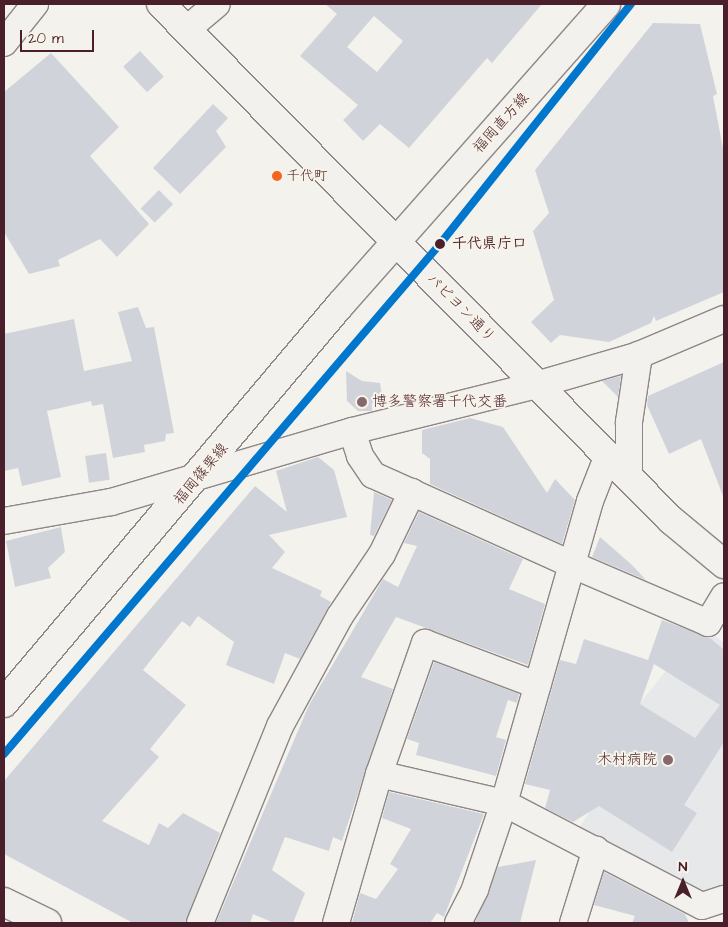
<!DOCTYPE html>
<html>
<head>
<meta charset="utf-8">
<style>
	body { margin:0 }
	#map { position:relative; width:728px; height:927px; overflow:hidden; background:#f4f2ec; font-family:"Architects Daughter","Klee One",sans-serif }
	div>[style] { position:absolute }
	.built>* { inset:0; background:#e7e8e9 }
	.building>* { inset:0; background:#d0d4da; transform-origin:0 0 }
	.roads { filter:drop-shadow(1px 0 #8f8685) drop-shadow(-1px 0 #8f8685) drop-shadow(0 1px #8f8685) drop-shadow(0 -1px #8f8685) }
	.minor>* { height:26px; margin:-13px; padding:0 13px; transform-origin:13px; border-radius:13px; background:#f2f1ed }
	.major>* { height:28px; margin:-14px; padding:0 14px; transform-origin:14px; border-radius:14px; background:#f2f1ed }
	.highway>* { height:28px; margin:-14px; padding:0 14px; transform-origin:14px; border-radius:14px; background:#f2f1ed }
	.metro-1>* { height:8px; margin:-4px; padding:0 4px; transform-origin:4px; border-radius:4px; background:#07c }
	.dots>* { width:14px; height:14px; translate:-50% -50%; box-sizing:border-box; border:2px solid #f7f3e8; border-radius:50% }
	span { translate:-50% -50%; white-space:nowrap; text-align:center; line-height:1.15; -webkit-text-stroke:4px #f7f3e8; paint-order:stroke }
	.bus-label { font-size:14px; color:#4a1f2b }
	.left { translate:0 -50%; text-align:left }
	.street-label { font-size:15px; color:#4a1f2b }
	.stop-label { font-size:15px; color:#4a1f2b; font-weight:700 }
	.poi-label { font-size:15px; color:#4a1f2b }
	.right { translate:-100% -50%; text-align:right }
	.frame { position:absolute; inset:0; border:5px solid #4a1f2b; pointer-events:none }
	.north { position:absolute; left:658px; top:857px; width:50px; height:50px; -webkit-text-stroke:4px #f7f3e8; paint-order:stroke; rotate:0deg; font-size:14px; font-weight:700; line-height:20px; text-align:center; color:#4a1f2b }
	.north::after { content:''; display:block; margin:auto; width:18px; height:22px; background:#4a1f2b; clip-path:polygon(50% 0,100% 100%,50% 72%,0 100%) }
	.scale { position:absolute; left:20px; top:30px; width:74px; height:22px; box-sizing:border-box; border:2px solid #4a1f2b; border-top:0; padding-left:6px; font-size:15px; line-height:18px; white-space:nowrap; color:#4a1f2b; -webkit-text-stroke:4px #f7f3e8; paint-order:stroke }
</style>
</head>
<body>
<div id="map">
	<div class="built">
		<div style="clip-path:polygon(702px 626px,724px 643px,724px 891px,702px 898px,578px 830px,602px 792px,620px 728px)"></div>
	</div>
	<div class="building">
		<div style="clip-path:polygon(evenodd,325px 4px,542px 4px,492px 63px,487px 58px,409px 148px,380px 124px,363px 141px,343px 120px,358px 105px,300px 56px,337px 14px,325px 4px,374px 16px,403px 41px,377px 72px,347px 47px,374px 16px)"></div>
		<div style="clip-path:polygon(653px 23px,700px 24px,717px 94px,713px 96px,724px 154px,724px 292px,656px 321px,654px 316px,651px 323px,609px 342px,560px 335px,551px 343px,531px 322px,554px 300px,533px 231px,549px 213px,535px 170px)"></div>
		<div style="left:140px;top:51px;width:35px;height:23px;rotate:47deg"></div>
		<div style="clip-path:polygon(51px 53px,119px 127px,90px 156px,149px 224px,117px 257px,100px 239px,58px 260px,60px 266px,29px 274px,4px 232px,4px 92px)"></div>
		<div style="clip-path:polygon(213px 104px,228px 118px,216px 131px,226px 147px,180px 194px,153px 168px)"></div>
		<div style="left:159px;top:190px;width:20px;height:26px;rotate:45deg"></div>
		<div style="clip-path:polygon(138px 307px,146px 328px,154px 327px,174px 433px,166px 434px,165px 441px,144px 445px,145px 452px,113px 458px,103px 404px,92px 406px,91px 401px,47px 411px,61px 477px,22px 486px,18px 468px,4px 471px,4px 334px,74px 319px,84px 371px,132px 361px,118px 312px)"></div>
		<div style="clip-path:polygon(724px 362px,724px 495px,723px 496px,701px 439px,669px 454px,647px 405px,648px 396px)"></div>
		<div style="clip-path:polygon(346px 371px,362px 381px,380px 383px,382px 395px,372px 403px,372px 411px,358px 411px,347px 401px)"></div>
		<div style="clip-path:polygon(621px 376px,618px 397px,602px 381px)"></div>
		<div style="clip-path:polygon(470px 418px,503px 427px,547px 493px,555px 479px,575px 500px,562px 544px,430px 484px,430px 459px,422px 453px,422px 430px)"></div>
		<div style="left:106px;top:453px;width:27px;height:21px;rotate:82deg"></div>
		<div style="clip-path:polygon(318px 457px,334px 470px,347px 517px,269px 535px,285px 552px,272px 568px,322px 591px,320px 596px,331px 602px,300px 659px,285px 653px,274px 684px,226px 665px,234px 642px,198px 616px,190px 627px,182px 621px,143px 670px,186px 705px,150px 749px,159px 757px,102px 821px,149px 845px,159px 823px,168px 828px,183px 813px,220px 833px,185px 923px,133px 923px,4px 854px,4px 781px,255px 486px,287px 512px,276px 471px)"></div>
		<div style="clip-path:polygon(374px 492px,392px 500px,374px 536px,370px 535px)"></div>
		<div style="clip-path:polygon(419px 512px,523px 559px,509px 589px,545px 604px,528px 665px,396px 617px,361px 677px,393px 689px,342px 841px,333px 837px,329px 851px,285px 837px,272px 870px,305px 893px,293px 923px,274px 923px,253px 914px,250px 923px,216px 923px,309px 705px,383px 579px,398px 587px,417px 546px,404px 543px)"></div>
		<div style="clip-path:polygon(61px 527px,65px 552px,48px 568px,51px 578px,15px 587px,6px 541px)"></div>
		<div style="clip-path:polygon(600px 537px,632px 565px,646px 580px,592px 557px)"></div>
		<div style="clip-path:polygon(evenodd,662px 620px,710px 638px,724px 650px,724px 742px,684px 805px,697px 813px,672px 852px,599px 806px,573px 822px,545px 808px,550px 790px,525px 784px,560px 660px,576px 664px,584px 639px,648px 660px,662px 620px,654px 664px,720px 705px,695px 738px,640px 704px,654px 664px)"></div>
		<div style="clip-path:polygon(434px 662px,519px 694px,517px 703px,508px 700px,496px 737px,506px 740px,496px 776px,416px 755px,419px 743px,407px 739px)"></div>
		<div style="clip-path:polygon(389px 792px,484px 814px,444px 917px,437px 913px,430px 923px,352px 923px,360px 893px,376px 899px,398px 869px,390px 864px,411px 829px,382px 818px)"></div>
		<div style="clip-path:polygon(536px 860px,520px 923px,475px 923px,498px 867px)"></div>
		<div style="clip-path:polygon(604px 872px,685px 914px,689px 923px,632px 923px,635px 916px,594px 905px)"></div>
	</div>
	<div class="roads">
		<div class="minor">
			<div style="left:186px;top:30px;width:40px;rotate:-40deg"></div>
			<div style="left:4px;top:43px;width:50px;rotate:-51.5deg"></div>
			<div style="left:352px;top:431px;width:26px;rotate:72deg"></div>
			<div style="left:360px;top:456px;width:23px;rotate:56deg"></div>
			<div style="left:373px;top:475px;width:219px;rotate:24.2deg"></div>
			<div style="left:573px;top:565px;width:147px;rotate:23.2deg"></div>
			<div style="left:708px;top:623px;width:31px;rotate:-59deg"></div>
			<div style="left:629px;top:477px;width:55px;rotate:-90deg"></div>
			<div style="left:629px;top:422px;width:68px;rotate:-81.5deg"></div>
			<div style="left:4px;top:521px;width:109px;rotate:-10.1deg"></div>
			<div style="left:111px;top:502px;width:251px;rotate:-16.4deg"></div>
			<div style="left:352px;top:431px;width:190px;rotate:-14deg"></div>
			<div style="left:536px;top:385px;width:107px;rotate:-16.2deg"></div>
			<div style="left:639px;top:355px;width:92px;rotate:-23deg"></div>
			<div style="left:379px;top:774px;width:128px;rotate:13.1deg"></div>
			<div style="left:504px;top:803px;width:223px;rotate:27.5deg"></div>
			<div style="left:702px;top:906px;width:23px;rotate:-18deg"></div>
			<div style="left:200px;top:923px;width:213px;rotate:-67.9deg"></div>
			<div style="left:280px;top:726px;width:125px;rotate:-61.4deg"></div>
			<div style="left:340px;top:616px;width:75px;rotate:-55.9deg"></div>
			<div style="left:382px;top:554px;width:69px;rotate:-64.2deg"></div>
			<div style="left:336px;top:923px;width:155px;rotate:-73.9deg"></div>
			<div style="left:379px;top:774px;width:139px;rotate:-70.7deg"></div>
			<div style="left:425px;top:643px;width:120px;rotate:20.6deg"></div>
			<div style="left:458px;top:923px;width:38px;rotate:-63deg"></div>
			<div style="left:475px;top:889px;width:91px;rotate:-71.4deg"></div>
			<div style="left:504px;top:803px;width:314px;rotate:-74.1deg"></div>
			<div style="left:590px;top:501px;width:49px;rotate:-68.6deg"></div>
			<div style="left:573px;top:923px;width:77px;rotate:-72.7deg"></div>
		</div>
		<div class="major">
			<div style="left:161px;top:4px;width:726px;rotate:45.34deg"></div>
			<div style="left:671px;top:520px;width:69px;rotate:39.7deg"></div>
			<div style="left:4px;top:703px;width:522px;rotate:-49.82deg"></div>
			<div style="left:341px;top:304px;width:400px;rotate:-48.5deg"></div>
		</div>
		<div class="highway">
			<div style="left:4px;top:902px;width:48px;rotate:26deg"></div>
		</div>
	</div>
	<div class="metro-1">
		<div style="left:4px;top:754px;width:671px;rotate:-49.47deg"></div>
		<div style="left:440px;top:244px;width:307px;rotate:-51.5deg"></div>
	</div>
	<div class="dots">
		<div style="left:277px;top:176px;background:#f26522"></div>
		<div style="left:440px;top:244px;background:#4a1f2b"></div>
		<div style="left:362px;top:402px;background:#86696f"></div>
		<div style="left:668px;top:760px;background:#86696f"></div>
	</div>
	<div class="bus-label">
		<span class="left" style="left:286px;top:176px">千代町</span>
	</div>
	<div class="street-label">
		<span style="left:501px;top:123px;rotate:-48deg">福岡直方線</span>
		<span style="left:461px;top:308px;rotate:45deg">パピヨン通り</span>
		<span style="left:201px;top:474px;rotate:-50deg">福岡篠栗線</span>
	</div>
	<div class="stop-label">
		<span class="left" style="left:452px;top:244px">千代県庁口</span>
	</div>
	<div class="poi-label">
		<span class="left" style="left:372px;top:402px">博多警察署千代交番</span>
		<span class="right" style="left:657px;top:760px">木村病院</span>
	</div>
	<div class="frame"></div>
	<div class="north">N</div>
	<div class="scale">20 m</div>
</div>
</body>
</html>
